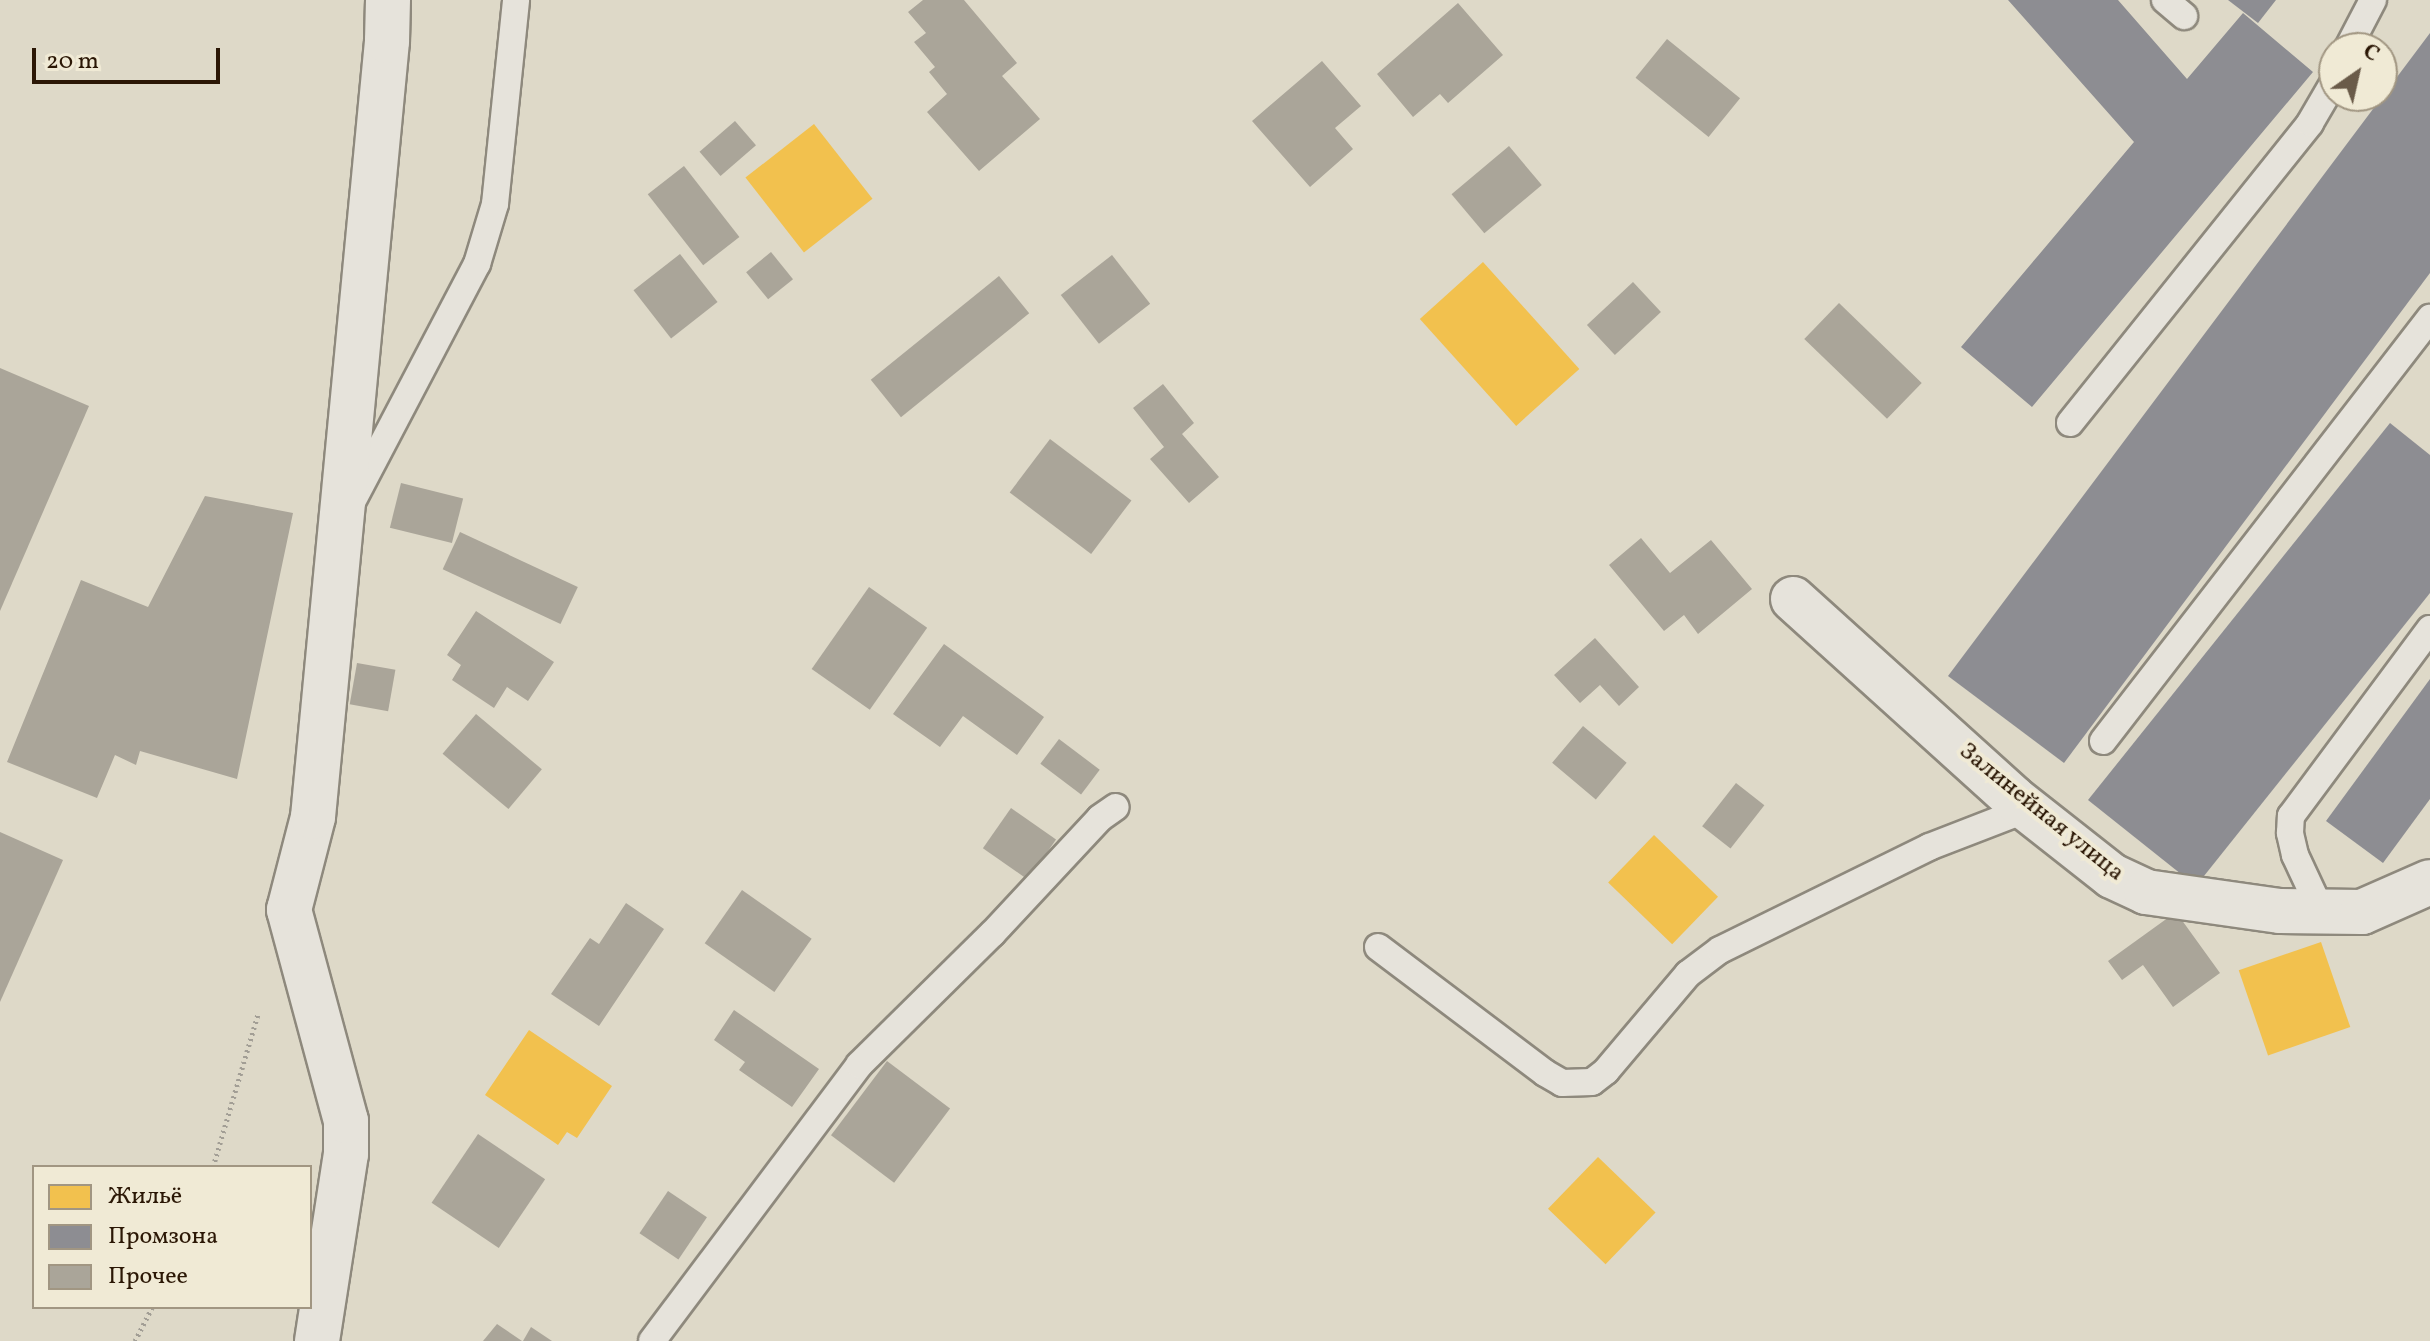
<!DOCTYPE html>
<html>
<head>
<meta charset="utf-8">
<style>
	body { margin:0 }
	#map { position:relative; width:2430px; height:1341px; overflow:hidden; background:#ded9c8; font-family:Vollkorn,serif }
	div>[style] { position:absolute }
	.homes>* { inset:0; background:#f2c14e; transform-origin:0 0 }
	.industry>* { inset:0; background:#8d8d92 }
	.building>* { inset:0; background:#aaa599; transform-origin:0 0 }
	.path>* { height:5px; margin-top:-2.5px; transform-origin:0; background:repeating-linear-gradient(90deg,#a29e95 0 2px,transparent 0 6px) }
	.roads { filter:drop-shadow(2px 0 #8e897d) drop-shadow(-2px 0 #8e897d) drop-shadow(0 2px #8e897d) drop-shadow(0 -2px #8e897d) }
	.service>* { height:26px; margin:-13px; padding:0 13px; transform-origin:13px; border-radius:13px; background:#e6e3db }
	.minor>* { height:44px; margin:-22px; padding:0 22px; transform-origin:22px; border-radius:22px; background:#e6e3db }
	span { translate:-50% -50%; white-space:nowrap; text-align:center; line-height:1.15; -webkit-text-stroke:8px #f0ead5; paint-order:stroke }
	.street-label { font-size:24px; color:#2b1705 }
	.legend { position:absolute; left:32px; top:1165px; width:280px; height:144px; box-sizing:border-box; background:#f0ead5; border:2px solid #a19682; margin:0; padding:10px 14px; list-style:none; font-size:24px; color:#2b1705 }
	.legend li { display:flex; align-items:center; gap:16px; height:40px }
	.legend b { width:40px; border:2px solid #a19682 }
	.north { position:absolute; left:2318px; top:32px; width:80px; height:80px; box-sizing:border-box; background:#f0ead5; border:2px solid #a19682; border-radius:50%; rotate:34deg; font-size:22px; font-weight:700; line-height:32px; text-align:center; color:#2b1705 }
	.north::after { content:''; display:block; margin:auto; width:28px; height:36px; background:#6a5b49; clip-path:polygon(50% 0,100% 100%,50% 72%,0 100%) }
	.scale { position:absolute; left:32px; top:48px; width:188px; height:36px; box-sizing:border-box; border:4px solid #2b1705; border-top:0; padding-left:10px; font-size:24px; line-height:28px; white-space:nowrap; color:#2b1705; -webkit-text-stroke:6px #f0ead5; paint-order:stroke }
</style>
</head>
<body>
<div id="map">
	<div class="homes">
		<div style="left:814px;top:124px;width:95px;height:87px;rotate:52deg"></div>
		<div style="left:1483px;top:262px;width:144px;height:85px;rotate:48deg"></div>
		<div style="left:1654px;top:835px;width:89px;height:66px;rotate:44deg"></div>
		<div style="left:2321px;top:942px;width:90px;height:87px;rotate:71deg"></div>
		<div style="clip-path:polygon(529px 1030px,612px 1086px,577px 1138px,567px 1132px,558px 1145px,485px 1095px)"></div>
		<div style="left:1598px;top:1157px;width:80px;height:72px;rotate:44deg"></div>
	</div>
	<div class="industry">
		<div style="clip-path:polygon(2008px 0,2118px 0,2187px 79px,2243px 13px,2313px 72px,2032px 407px,1961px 347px,2134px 142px)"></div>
		<div style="clip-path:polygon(2228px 0,2276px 0,2258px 23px)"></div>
		<div style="clip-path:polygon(2430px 33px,2430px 273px,2064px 763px,1948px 676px)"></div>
		<div style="clip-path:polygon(2390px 423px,2430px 455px,2430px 593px,2196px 886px,2088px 800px)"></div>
		<div style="clip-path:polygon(2430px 679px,2430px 799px,2383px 863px,2326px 821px)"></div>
	</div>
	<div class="building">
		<div style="clip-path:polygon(923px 0,964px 0,1017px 63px,1002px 76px,1040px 119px,979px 171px,927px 112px,947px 94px,929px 72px,935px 67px,914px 42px,926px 33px,908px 12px)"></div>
		<div style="clip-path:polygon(1458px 3px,1503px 55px,1448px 103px,1440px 94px,1413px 117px,1377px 74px)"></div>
		<div style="left:1667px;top:39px;width:94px;height:50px;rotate:39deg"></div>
		<div style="clip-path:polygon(1322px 61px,1361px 106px,1335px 128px,1353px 149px,1310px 187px,1252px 121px)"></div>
		<div style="left:735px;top:121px;width:32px;height:47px;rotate:49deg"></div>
		<div style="left:1509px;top:146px;width:51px;height:75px;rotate:50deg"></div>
		<div style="left:684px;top:166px;width:90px;height:46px;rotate:52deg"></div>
		<div style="left:771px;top:252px;width:35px;height:32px;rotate:51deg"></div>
		<div style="left:680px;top:254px;width:61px;height:59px;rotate:52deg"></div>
		<div style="left:1112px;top:255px;width:62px;height:65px;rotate:52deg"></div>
		<div style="left:999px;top:276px;width:48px;height:165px;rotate:51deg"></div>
		<div style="left:1633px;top:282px;width:41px;height:63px;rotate:47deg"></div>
		<div style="left:1839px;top:303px;width:115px;height:50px;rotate:44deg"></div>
		<div style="clip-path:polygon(0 368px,89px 406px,0 611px)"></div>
		<div style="clip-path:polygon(1163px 384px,1194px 423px,1182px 434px,1219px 477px,1189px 503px,1150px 459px,1164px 447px,1133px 408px)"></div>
		<div style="left:1050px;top:439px;width:102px;height:67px;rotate:37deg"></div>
		<div style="left:401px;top:483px;width:64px;height:46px;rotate:14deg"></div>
		<div style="clip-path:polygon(205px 496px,293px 513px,237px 779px,140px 751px,136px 765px,115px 755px,97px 798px,7px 762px,81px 580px,148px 607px)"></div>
		<div style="left:460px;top:532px;width:130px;height:41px;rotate:25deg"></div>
		<div style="clip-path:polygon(1641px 538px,1670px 573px,1711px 540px,1752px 589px,1698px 634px,1684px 615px,1664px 631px,1609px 565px)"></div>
		<div style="left:869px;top:587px;width:71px;height:100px;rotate:35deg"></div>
		<div style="clip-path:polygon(476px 611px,554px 662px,528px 701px,507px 687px,494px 708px,452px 680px,461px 665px,447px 655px)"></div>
		<div style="clip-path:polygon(1595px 638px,1639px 687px,1619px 706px,1600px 685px,1580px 703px,1554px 675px)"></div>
		<div style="clip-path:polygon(944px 644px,1044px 717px,1017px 755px,963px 716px,940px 747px,893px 714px)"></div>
		<div style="left:357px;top:663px;width:39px;height:42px;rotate:10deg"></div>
		<div style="left:476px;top:714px;width:86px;height:52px;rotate:40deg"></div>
		<div style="left:1583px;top:726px;width:57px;height:48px;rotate:40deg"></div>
		<div style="left:1059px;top:739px;width:51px;height:31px;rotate:37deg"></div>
		<div style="left:1736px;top:783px;width:36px;height:55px;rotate:38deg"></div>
		<div style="left:1011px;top:808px;width:55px;height:49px;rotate:35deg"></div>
		<div style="clip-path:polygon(0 832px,63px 860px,0 1002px)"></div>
		<div style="left:742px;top:890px;width:85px;height:65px;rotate:35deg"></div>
		<div style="clip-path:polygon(626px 903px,664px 929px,599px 1026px,551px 994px,590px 938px,599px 944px)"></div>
		<div style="clip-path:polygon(2176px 912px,2220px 973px,2173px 1007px,2143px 965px,2122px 980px,2108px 961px)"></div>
		<div style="clip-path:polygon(734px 1010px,819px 1069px,792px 1107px,739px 1070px,745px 1062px,714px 1040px)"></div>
		<div style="left:887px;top:1061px;width:79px;height:93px;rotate:37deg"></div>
		<div style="left:478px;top:1134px;width:81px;height:83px;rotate:34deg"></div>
		<div style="left:668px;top:1191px;width:47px;height:51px;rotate:34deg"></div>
		<div style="clip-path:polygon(497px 1324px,522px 1341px,483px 1341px)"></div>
		<div style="clip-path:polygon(531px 1327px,552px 1341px,523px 1341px)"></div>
	</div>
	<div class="path">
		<div style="left:213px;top:1167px;width:159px;rotate:-73.6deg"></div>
		<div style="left:135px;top:1341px;width:38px;rotate:-63deg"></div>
	</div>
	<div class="roads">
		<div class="service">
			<div style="left:2165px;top:0;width:25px;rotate:40deg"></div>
			<div style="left:2348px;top:48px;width:54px;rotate:-62.5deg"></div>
			<div style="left:2070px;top:423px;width:384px;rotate:-51.3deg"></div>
			<div style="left:2310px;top:123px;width:48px;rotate:-59.7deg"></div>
			<div style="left:352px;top:502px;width:269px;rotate:-62.3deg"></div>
			<div style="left:477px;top:264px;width:63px;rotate:-73.3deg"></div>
			<div style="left:495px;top:204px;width:205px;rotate:-84.1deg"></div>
			<div style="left:2103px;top:741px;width:535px;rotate:-52.29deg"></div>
			<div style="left:2322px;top:913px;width:64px;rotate:-115deg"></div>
			<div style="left:2295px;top:855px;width:23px;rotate:-103deg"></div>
			<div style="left:2290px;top:833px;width:17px;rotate:-87deg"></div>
			<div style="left:2291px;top:816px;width:233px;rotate:-53.4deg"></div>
			<div style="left:1378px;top:947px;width:209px;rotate:37deg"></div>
			<div style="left:1545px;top:1073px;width:20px;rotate:30deg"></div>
			<div style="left:1562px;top:1083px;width:30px;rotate:-2deg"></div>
			<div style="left:1592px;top:1082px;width:18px;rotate:-38deg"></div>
			<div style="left:1606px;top:1071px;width:127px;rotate:-49.8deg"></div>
			<div style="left:1688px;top:974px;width:40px;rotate:-37deg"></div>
			<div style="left:1720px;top:950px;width:233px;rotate:-26.2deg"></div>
			<div style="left:1929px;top:847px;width:105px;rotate:-21.2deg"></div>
			<div style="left:652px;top:1341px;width:345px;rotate:-53.1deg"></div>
			<div style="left:859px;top:1065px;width:187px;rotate:-44.6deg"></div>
			<div style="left:992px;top:934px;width:158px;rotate:-47deg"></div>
			<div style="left:1100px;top:818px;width:19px;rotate:-35deg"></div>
		</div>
		<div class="minor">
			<div style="left:1793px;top:599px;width:297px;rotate:42.1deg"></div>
			<div style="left:2013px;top:798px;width:126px;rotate:38.2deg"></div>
			<div style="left:2112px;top:876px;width:38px;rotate:25deg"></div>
			<div style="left:2146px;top:892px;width:135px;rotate:8.1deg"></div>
			<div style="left:2280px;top:911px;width:82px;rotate:0.7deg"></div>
			<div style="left:2362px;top:912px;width:74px;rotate:-23.8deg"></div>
			<div style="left:317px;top:1341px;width:189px;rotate:-81.2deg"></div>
			<div style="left:346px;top:1154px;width:33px;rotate:-90deg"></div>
			<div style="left:346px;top:1121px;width:219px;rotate:-105.1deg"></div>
			<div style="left:289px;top:910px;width:96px;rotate:-75.5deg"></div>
			<div style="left:313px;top:817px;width:780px;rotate:-84.55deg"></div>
			<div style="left:387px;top:41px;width:41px;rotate:-88.6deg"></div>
		</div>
	</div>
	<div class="street-label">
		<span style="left:2041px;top:813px;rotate:39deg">Залинейная улица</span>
	</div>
	<ul class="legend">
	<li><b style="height:22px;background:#f2c14e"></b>Жильё</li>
	<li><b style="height:22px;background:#8d8d92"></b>Промзона</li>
	<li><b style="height:22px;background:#aaa599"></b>Прочее</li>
	</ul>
	<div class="north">С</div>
	<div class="scale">20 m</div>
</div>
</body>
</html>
